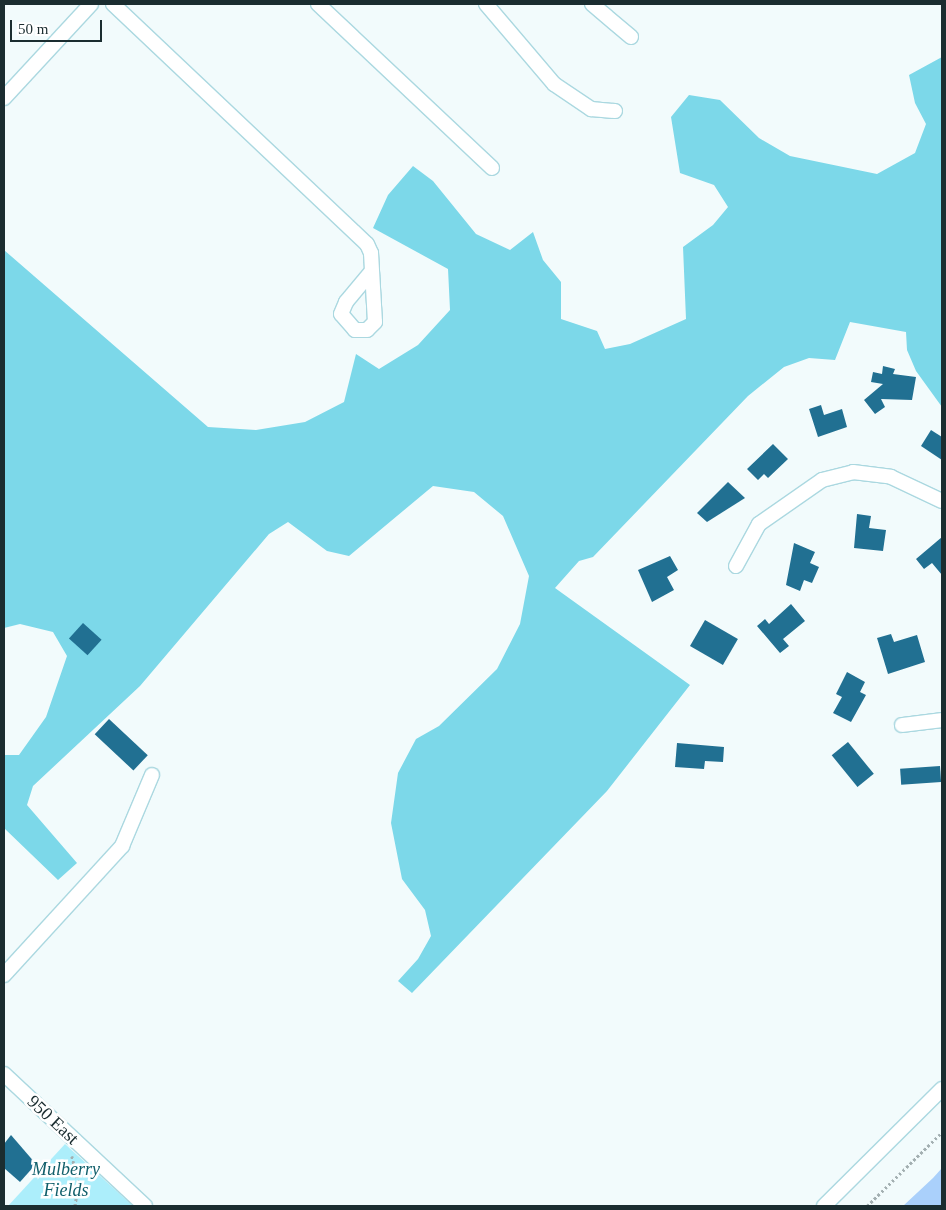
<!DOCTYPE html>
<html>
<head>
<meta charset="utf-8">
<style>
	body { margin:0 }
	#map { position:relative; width:946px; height:1210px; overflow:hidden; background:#f2fbfc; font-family:"Times New Roman",serif }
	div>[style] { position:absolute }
	.green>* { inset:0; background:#aceefb }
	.forest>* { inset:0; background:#7cd8e9 }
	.water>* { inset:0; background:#aad0fb }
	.building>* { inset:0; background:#217092; transform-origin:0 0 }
	.path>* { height:2.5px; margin-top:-1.25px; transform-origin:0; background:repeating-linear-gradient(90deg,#a3afb1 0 2.5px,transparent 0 5px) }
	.roads { filter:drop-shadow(1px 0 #abd8e0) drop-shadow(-1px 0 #abd8e0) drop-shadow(0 1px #abd8e0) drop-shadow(0 -1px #abd8e0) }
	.minor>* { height:14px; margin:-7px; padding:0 7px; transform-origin:7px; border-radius:7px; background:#fff }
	span { translate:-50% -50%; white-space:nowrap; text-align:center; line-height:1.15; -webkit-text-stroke:5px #fff; paint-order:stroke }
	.street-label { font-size:18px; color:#1b2d30 }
	.park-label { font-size:18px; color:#115f6b; font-style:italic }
	.frame { position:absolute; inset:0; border:5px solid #1b2d30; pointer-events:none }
	.scale { position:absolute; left:10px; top:20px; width:92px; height:22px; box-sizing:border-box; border:2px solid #1b2d30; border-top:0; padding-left:6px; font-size:15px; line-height:18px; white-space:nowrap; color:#1b2d30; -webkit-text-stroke:4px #fff; paint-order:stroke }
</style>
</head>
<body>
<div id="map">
	<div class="green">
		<div style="clip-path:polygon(65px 1144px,133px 1206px,8px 1206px)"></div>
	</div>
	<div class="forest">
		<div style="clip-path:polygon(942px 57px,942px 407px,916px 371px,907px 350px,906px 332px,850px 322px,835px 360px,809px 358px,784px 367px,748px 396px,593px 557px,579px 561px,555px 588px,690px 685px,607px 791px,412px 993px,398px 981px,418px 959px,431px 936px,425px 910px,402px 879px,391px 823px,398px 773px,416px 739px,439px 726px,497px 669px,520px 624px,529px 576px,503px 516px,474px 492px,433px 486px,349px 556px,327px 551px,288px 522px,269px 534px,140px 686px,33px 786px,27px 805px,77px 863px,58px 880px,4px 828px,4px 755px,19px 755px,46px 717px,67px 656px,53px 632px,20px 624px,4px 628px,4px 250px,208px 427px,256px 430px,305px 422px,344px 402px,356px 354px,379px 369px,418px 345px,450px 310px,448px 269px,373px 228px,388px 195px,413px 166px,433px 181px,476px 234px,510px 250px,533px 232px,543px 260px,561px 282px,561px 319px,597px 331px,605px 349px,630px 344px,686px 319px,683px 247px,713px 225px,728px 207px,714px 185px,680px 173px,671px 117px,689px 95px,720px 100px,759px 138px,790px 156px,877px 174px,915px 153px,926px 124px,915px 103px,909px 75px)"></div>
	</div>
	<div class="water">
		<div style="clip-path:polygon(942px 1168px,942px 1206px,903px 1206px,933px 1178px)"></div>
	</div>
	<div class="building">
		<div style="clip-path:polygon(883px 366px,895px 369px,893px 374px,916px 377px,912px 400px,881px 399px,885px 407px,875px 414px,864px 400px,883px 384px,871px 382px,873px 372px,882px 374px)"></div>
		<div style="clip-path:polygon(821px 405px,824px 415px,842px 409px,847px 427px,818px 437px,809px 409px)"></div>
		<div style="clip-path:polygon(931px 430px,942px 437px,942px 460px,921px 446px)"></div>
		<div style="clip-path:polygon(773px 444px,788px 459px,768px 478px,764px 474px,758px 480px,747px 469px)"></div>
		<div style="clip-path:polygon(728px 482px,745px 498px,707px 522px,697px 513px)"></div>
		<div style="clip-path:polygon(857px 514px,871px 516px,869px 528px,886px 530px,883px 551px,854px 548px)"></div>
		<div style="clip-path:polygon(942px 537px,942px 575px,932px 563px,924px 569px,916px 559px)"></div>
		<div style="clip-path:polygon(794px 543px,815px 552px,810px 563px,819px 567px,812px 583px,804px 580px,800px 591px,786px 585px)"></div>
		<div style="clip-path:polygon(670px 556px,678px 570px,667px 577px,674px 590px,652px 602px,638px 570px)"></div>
		<div style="clip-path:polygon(791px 604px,805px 621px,783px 639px,789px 646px,780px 653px,757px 626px,765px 619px,769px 624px)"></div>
		<div style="left:705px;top:620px;width:38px;height:30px;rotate:30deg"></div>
		<div style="left:83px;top:623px;width:25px;height:21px;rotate:42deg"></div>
		<div style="clip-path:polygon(891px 634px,894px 642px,917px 635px,925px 662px,888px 674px,877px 638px)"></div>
		<div style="clip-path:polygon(847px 672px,865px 682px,860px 692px,866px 695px,851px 722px,833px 713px,842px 697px,836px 694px)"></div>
		<div style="left:109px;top:719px;width:53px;height:21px;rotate:43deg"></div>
		<div style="left:848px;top:742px;width:41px;height:21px;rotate:51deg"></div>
		<div style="clip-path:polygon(677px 743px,724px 747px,723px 762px,705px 761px,704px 769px,675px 767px)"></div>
		<div style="left:940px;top:766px;width:16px;height:40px;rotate:86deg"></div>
		<div style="clip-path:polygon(11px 1135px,36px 1164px,20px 1182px,4px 1168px,4px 1144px)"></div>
	</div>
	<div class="path">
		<div style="left:72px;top:1156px;width:29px;rotate:76deg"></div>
		<div style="left:79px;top:1184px;width:22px;rotate:100deg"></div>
		<div style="left:867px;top:1206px;width:105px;rotate:-44.6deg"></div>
	</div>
	<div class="roads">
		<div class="minor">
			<div style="left:113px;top:4px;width:349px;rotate:43.4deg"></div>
			<div style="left:367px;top:244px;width:10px;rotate:66deg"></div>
			<div style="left:371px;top:253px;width:69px;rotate:86.7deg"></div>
			<div style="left:375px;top:322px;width:11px;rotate:135deg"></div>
			<div style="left:367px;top:330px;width:12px;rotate:180deg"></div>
			<div style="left:355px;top:330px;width:21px;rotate:-131deg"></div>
			<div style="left:341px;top:314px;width:13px;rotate:-67deg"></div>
			<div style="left:346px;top:302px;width:39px;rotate:-50deg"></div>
			<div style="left:318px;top:4px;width:239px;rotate:43.3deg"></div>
			<div style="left:486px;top:4px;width:105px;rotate:49.6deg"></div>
			<div style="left:554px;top:84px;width:45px;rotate:34deg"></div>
			<div style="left:591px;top:109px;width:24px;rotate:5deg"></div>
			<div style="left:592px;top:4px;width:51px;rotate:40.2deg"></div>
			<div style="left:4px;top:98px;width:128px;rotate:-47.2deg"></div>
			<div style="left:736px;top:566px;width:48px;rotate:-61.3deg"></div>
			<div style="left:759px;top:524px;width:77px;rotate:-34.9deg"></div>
			<div style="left:822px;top:480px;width:32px;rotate:-14deg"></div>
			<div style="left:853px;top:472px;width:38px;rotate:7deg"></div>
			<div style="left:891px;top:477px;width:56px;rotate:25.2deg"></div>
			<div style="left:902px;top:725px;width:40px;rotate:-7.1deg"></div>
			<div style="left:4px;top:975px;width:175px;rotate:-47.5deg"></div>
			<div style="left:122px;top:846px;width:77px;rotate:-67.1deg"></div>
			<div style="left:4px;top:1074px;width:193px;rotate:43.1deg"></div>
			<div style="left:824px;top:1206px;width:166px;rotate:-44.8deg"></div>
		</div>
	</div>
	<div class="street-label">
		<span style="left:53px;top:1120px;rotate:43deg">950 East</span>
	</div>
	<div class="park-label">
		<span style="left:66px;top:1180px">Mulberry<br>Fields</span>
	</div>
	<div class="frame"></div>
	<div class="scale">50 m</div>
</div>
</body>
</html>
